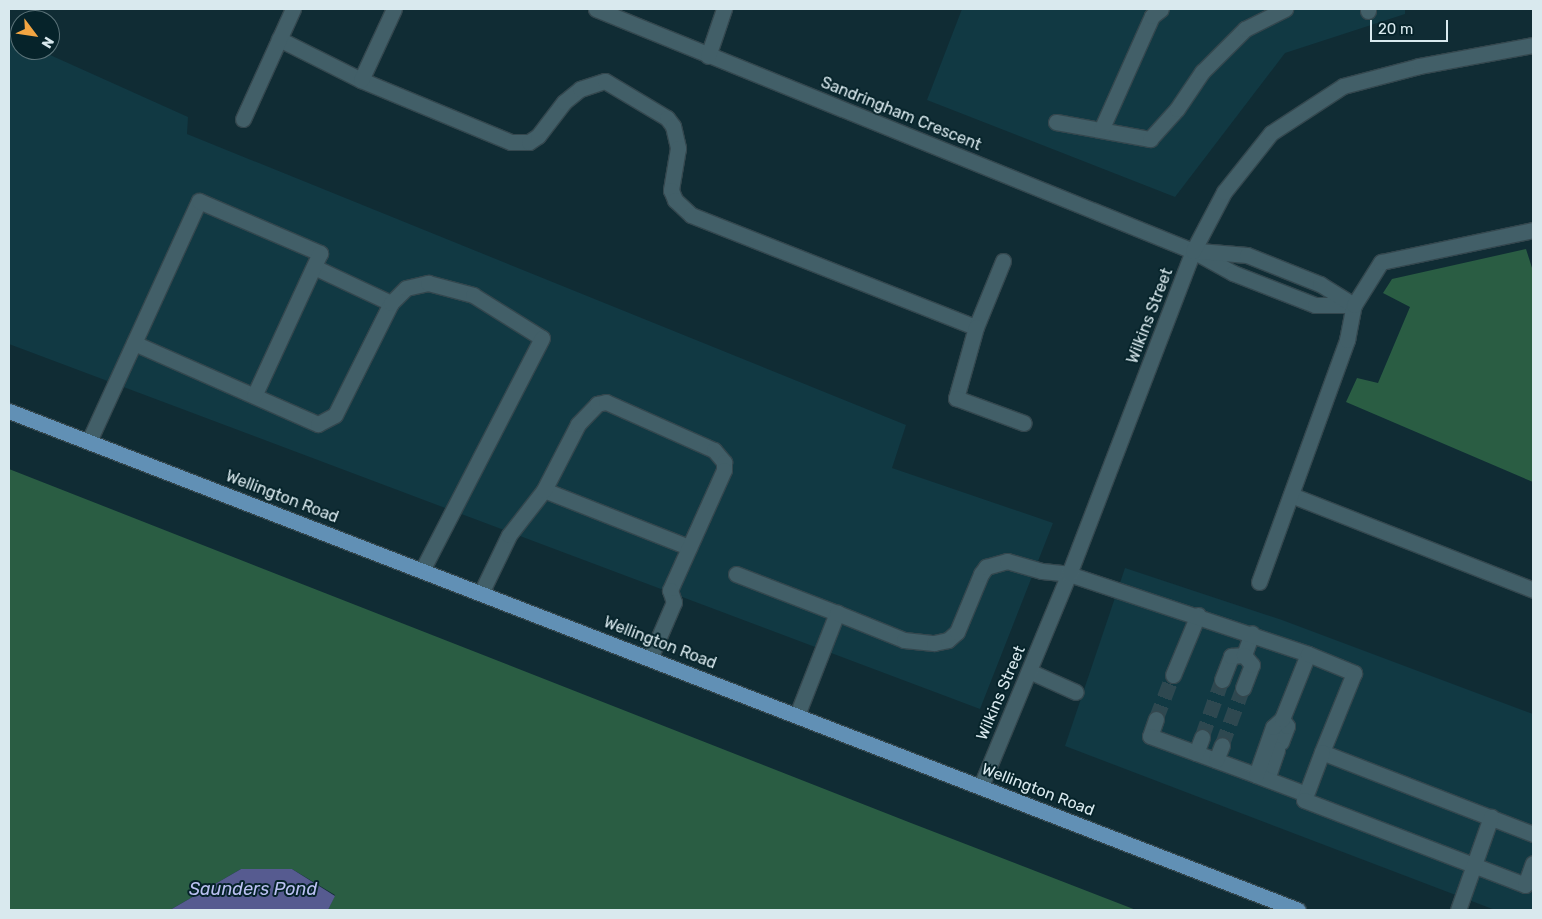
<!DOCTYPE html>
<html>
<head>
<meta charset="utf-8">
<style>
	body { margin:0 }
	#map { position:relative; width:1542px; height:919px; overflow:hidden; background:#102c34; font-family:Rubik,sans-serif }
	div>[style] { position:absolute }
	.built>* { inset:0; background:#113943 }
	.green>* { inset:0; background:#2a5d43 }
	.water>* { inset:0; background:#565b90 }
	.minor-tunnel>* { height:15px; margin-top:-7.5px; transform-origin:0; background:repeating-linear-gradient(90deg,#2e4850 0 15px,transparent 0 23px) }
	.roads { filter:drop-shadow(1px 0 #34474e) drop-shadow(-1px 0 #34474e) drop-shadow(0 1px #34474e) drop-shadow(0 -1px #34474e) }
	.minor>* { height:15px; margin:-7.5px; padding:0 7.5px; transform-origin:7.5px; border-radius:7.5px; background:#425f68 }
	.major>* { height:15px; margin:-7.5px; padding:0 7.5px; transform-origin:7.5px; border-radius:7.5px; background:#6190b5 }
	span { translate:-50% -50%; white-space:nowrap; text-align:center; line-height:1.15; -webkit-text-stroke:4px #06232a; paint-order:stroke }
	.street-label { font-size:16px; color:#d9e9ee }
	.water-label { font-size:18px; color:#bbc1f2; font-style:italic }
	.frame { position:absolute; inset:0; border:10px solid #d9e9ee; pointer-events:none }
	.north { position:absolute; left:10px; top:10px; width:50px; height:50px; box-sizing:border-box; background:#06232a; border:1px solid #5a7278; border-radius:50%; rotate:121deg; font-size:14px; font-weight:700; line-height:20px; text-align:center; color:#d9e9ee }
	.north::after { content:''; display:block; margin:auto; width:18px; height:22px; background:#f2a542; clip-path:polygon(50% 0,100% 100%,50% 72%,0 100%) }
	.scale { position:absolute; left:1370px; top:20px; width:78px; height:22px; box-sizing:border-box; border:2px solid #d9e9ee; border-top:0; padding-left:6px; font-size:15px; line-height:18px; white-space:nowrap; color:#d9e9ee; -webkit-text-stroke:4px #06232a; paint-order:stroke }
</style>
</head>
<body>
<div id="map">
	<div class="built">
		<div style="clip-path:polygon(962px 9px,1405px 9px,1405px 14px,1285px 53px,1175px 197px,927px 100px)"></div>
		<div style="clip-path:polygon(9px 36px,20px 41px,20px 50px,39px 50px,188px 117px,187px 134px,906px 425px,892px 468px,1053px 523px,980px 709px,9px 344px)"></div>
		<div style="clip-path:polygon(1125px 568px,1282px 620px,1533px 714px,1533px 910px,1495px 910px,1065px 746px)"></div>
	</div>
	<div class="green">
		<div style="clip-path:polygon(1526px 249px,1533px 271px,1533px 482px,1346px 402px,1357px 378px,1378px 383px,1410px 307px,1383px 293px,1392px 279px)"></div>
		<div style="clip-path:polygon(9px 469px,911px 823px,1136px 910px,328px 910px,335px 895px,292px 869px,241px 869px,170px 910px,9px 910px)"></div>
	</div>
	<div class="water">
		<div style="clip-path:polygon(241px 869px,292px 869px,335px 896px,328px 910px,170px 910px)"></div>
	</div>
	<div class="minor-tunnel">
		<div style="left:1156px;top:719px;width:47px;rotate:-68.9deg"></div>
		<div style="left:1202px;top:737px;width:60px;rotate:-70.7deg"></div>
		<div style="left:1222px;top:745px;width:61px;rotate:-69.8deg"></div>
	</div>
	<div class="roads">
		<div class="minor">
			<div style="left:596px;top:9px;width:644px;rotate:22.07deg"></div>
			<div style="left:1193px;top:251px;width:46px;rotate:28.8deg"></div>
			<div style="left:1233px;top:273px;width:88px;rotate:21.3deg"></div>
			<div style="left:1315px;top:305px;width:39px"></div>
			<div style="left:1368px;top:9px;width:2px;rotate:90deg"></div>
			<div style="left:279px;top:39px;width:92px;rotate:26.6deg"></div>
			<div style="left:361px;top:80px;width:162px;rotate:22.5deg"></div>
			<div style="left:511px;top:142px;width:18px"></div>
			<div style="left:529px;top:142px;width:11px;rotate:-34deg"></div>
			<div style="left:538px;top:136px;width:43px;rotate:-52.6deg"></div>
			<div style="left:564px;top:102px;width:21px;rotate:-39deg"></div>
			<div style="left:580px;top:89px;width:26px;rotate:-18deg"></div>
			<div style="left:605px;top:81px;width:72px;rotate:30.8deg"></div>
			<div style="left:667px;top:118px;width:10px;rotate:53deg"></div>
			<div style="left:673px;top:126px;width:23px;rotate:77deg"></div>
			<div style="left:678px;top:148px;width:43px;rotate:99.5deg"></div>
			<div style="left:671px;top:190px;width:11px;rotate:68deg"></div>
			<div style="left:675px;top:200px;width:22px;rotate:43deg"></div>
			<div style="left:691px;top:215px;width:306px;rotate:21.5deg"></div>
			<div style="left:708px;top:56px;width:50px;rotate:-71.2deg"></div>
			<div style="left:361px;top:80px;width:78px;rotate:-65.1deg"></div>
			<div style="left:243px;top:119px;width:121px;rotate:-65.6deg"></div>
			<div style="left:1056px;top:122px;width:96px;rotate:10.3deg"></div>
			<div style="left:1150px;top:139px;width:40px;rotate:-48deg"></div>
			<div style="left:1177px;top:109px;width:45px;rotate:-56deg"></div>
			<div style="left:1202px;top:72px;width:61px;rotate:-45deg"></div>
			<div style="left:1245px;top:29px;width:45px;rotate:-26.6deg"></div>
			<div style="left:1101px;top:130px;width:125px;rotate:-65.9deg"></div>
			<div style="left:1152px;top:16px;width:11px;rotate:-38deg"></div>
			<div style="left:1199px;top:251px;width:48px;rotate:4.8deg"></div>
			<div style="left:1247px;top:255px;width:79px;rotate:21.7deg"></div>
			<div style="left:1320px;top:284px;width:40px;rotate:32deg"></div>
			<div style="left:1003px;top:261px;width:71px;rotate:112.2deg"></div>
			<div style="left:976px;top:327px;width:74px;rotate:105.7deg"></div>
			<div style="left:956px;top:398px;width:72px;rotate:20.2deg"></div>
			<div style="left:314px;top:267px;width:85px;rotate:25.1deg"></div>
			<div style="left:134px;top:343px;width:201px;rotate:23.8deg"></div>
			<div style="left:318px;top:424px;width:19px;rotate:-28deg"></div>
			<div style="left:335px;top:415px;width:125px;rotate:-63.4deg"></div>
			<div style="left:391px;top:303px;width:21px;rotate:-45deg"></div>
			<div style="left:406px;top:288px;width:23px;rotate:-13deg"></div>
			<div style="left:428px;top:283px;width:47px;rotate:14.9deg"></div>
			<div style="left:473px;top:295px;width:81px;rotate:31.9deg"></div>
			<div style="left:542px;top:338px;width:261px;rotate:117.3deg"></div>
			<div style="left:89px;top:441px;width:264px;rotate:-65.4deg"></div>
			<div style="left:199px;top:201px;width:132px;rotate:23.3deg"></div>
			<div style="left:320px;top:253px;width:157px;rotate:114.8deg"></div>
			<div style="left:544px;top:490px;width:156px;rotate:21.5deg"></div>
			<div style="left:1291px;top:495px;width:260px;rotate:21.4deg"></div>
			<div style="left:736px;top:574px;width:108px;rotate:21.1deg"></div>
			<div style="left:1259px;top:582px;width:258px;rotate:-70deg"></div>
			<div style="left:1347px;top:340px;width:36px;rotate:-79deg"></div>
			<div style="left:1354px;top:305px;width:51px;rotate:-57.9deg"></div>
			<div style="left:1381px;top:262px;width:155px;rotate:-11.9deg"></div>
			<div style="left:481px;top:593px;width:64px;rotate:-64.2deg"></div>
			<div style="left:509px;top:535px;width:57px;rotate:-52.1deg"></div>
			<div style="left:544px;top:490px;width:74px;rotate:-62.7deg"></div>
			<div style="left:578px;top:424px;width:28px;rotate:-46deg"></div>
			<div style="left:597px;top:404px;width:9px;rotate:-13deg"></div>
			<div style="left:606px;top:402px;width:118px;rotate:24deg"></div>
			<div style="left:714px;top:450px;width:16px;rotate:50deg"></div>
			<div style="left:724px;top:462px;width:8px;rotate:90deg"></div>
			<div style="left:724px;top:470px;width:132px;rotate:114.2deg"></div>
			<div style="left:670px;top:590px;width:13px;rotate:72deg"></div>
			<div style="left:674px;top:602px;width:61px;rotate:113.2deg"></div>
			<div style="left:1029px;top:671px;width:51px;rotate:24.1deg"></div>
			<div style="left:1173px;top:675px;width:65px;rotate:-67.4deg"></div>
			<div style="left:1222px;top:680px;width:26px;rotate:-69deg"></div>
			<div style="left:1231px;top:656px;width:13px;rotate:-4deg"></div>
			<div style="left:1244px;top:655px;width:23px;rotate:-70deg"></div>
			<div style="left:1243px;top:688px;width:25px;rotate:-69deg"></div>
			<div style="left:1252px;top:665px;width:13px;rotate:-129deg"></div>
			<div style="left:797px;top:715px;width:110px;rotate:-68.6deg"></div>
			<div style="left:837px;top:613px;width:72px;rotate:21.9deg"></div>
			<div style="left:904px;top:640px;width:30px;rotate:6deg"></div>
			<div style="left:934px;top:643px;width:14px;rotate:-12deg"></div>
			<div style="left:948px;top:640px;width:12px;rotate:-42deg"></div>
			<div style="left:957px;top:632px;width:63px;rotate:-67.5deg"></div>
			<div style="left:981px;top:574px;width:9px;rotate:-54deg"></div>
			<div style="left:986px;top:567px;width:22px;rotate:-16deg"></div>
			<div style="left:1007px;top:561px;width:36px;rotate:16deg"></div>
			<div style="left:1042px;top:571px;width:27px;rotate:6deg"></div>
			<div style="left:1069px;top:574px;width:252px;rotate:18.5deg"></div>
			<div style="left:1156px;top:719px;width:18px;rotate:109deg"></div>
			<div style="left:1150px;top:736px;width:113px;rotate:20.2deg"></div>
			<div style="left:1281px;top:742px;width:17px;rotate:-69deg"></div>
			<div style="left:1287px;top:726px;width:9px;rotate:-126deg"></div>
			<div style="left:1196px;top:753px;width:17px;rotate:-69deg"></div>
			<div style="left:1216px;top:760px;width:16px;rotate:-68deg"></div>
			<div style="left:1267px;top:779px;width:31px;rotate:-71deg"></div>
			<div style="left:981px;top:786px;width:230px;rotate:-67.5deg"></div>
			<div style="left:1069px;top:574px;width:346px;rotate:-69deg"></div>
			<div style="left:1193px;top:251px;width:67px;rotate:-62.3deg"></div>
			<div style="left:1224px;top:192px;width:75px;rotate:-51.5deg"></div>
			<div style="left:1271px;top:133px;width:86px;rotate:-33.1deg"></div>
			<div style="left:1343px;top:86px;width:79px;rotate:-14.7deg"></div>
			<div style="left:1419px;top:66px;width:116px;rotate:-10.4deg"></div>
			<div style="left:1306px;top:794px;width:53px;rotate:-159.2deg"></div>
			<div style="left:1256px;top:775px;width:51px;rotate:-70.5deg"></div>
			<div style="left:1273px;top:727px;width:12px;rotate:-42deg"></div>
			<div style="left:1282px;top:719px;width:70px;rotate:-68.2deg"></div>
			<div style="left:1308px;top:654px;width:50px;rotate:22.4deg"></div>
			<div style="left:1354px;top:673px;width:85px;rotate:112.1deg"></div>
			<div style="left:1533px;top:834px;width:226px;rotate:-158.8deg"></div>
			<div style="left:1322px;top:752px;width:51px;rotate:110.6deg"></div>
			<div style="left:1304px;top:800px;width:237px;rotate:21deg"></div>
			<div style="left:1525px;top:885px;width:23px;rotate:-70deg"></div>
			<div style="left:1458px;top:910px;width:99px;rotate:-70.5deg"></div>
		</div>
		<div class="major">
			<div style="left:9px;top:411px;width:1382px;rotate:21.16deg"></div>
		</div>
	</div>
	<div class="street-label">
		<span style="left:901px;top:114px;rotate:22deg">Sandringham Crescent</span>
		<span style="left:1150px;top:316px;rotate:-69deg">Wilkins Street</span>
		<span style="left:282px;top:497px;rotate:21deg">Wellington Road</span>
		<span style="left:660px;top:643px;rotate:21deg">Wellington Road</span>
		<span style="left:1001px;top:693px;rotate:-67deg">Wilkins Street</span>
		<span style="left:1038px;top:790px;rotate:21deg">Wellington Road</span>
	</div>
	<div class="water-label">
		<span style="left:253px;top:889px">Saunders Pond</span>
	</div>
	<div class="frame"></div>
	<div class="north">N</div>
	<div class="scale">20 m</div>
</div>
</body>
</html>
